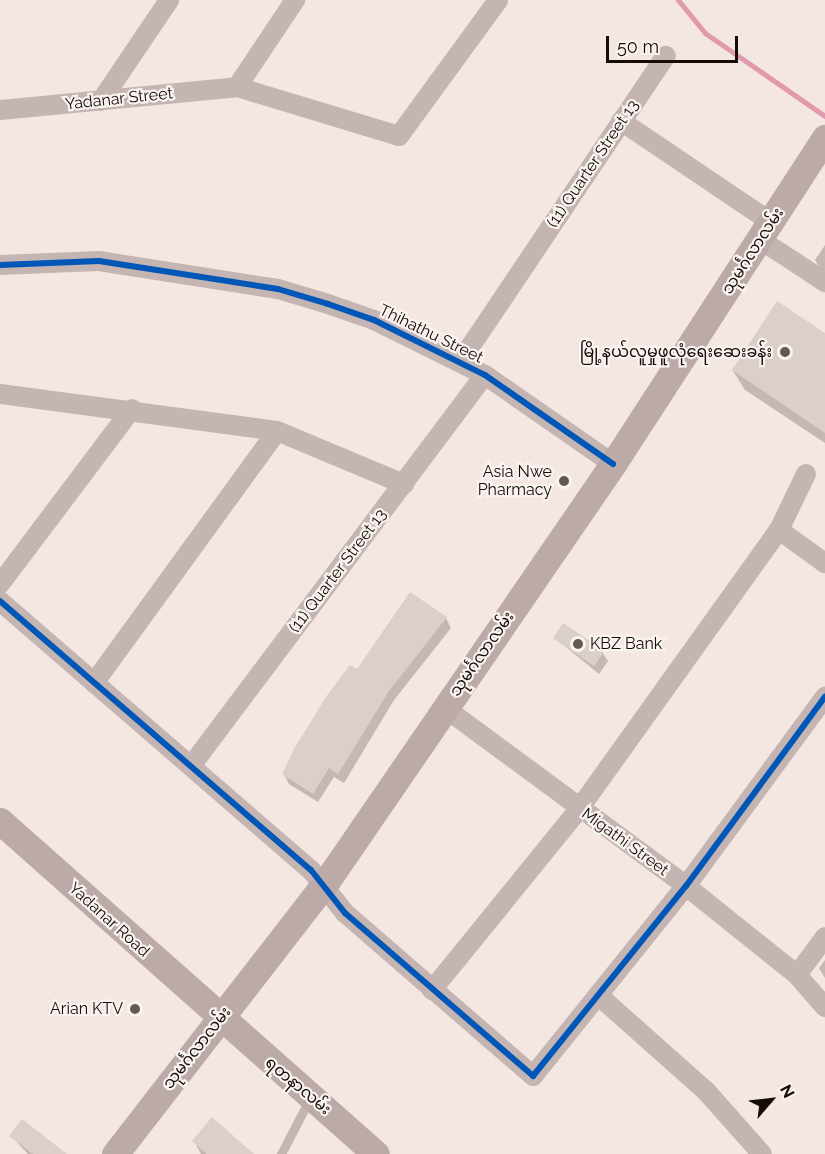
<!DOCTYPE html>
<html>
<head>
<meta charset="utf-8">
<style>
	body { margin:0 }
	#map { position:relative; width:825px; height:1154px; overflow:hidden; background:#f4e6e0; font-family:Raleway,"Noto Sans Myanmar",sans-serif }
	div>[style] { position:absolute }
	.shadow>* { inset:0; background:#0003 }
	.stream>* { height:5px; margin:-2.5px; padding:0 2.5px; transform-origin:2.5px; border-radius:2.5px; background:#e19aad }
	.building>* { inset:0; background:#dacfc9; transform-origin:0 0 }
	.service>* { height:9px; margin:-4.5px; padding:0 4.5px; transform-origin:4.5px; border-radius:4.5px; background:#c4b5b3 }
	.minor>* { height:20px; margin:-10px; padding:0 10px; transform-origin:10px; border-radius:10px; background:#c4b5b3 }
	.secondary>* { height:27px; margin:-13.5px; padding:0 13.5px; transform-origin:13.5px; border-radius:13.5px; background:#bcaaa9 }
	.cycleway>* { height:6px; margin:-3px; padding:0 3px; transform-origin:3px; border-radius:3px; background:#0057b8 }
	.dots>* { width:16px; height:16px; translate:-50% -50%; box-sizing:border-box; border:3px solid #faf4f1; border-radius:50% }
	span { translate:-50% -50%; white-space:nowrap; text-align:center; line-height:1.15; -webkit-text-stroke:4.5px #faf4f1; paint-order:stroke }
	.street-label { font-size:16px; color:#150b07 }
	.poi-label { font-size:16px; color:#150b07 }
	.right { translate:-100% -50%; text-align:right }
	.left { translate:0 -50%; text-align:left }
	.north { position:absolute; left:741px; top:1070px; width:60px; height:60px; -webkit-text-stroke:4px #faf4f1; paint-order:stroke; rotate:62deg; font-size:16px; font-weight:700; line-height:24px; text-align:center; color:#150b07 }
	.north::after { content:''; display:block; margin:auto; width:21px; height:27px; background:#150b07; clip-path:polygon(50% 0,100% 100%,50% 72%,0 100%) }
	.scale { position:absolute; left:606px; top:36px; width:132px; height:27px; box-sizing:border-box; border:3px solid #150b07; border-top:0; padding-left:8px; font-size:18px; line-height:21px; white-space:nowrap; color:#150b07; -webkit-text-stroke:4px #faf4f1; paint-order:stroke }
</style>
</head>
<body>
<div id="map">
	<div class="shadow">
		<div style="clip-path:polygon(825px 245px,825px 277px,815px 260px)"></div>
		<div style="clip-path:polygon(825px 335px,825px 443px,745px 390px,733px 371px)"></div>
		<div style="clip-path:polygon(446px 618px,451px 628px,394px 700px,344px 783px,334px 777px,318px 802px,289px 784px,284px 774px)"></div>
		<div style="clip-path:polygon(555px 638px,602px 652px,608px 661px,599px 674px)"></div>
		<div style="clip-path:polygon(825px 960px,825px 978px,819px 968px)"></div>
		<div style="clip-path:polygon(11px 1136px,62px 1154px,28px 1154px)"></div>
		<div style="clip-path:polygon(194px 1141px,250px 1154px,201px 1154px)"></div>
	</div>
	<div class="stream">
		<div style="left:678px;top:0;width:43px;rotate:50.7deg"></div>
		<div style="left:705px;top:33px;width:146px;rotate:34.7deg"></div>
	</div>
	<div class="building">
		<div style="clip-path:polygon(777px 301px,825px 333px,825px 433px,732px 370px)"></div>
		<div style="clip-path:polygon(410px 592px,447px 617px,389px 691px,338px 774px,329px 768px,313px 794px,282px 774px,295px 747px,328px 694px,350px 665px,357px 669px)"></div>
		<div style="left:563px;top:623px;width:50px;height:18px;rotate:34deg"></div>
		<div style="clip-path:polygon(212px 1117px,254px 1154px,207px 1154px,192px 1141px)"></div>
		<div style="clip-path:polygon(22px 1119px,67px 1154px,33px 1154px,9px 1136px)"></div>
	</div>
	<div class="service">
		<div style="left:281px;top:1154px;width:63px;rotate:-62.6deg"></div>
	</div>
	<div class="minor">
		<div style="left:237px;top:87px;width:105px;rotate:-56.3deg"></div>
		<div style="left:101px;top:101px;width:122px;rotate:-56deg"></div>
		<div style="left:0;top:110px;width:238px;rotate:-5.5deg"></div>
		<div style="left:237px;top:87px;width:169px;rotate:16.8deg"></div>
		<div style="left:399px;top:136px;width:168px;rotate:-53.9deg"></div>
		<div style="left:621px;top:121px;width:182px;rotate:34deg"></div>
		<div style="left:761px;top:240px;width:77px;rotate:33.3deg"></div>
		<div style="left:0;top:265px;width:99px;rotate:-2.3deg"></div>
		<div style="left:99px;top:261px;width:181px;rotate:8.9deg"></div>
		<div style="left:278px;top:289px;width:52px;rotate:16.7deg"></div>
		<div style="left:328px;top:304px;width:49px;rotate:19.2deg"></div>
		<div style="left:374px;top:320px;width:124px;rotate:26.4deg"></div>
		<div style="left:485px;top:375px;width:156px;rotate:34.8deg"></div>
		<div style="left:460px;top:362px;width:369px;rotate:-56.1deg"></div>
		<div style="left:0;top:394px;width:279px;rotate:7.6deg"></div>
		<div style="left:277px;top:431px;width:138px;rotate:22.7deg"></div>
		<div style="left:779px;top:530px;width:57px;rotate:35.7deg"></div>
		<div style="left:0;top:584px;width:219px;rotate:-53deg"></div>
		<div style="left:0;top:601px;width:411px;rotate:40.9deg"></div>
		<div style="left:311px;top:870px;width:55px;rotate:51.7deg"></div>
		<div style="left:345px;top:913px;width:249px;rotate:40.9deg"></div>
		<div style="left:533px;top:1076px;width:244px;rotate:-51.2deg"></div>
		<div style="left:686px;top:886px;width:235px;rotate:-53.7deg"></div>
		<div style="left:94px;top:683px;width:311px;rotate:-54deg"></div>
		<div style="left:445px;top:708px;width:300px;rotate:36.4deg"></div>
		<div style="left:686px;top:886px;width:142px;rotate:38.7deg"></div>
		<div style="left:797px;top:975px;width:43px;rotate:48.8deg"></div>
		<div style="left:191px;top:766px;width:489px;rotate:-53.1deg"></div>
		<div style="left:797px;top:975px;width:47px;rotate:-53.6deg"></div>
		<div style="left:432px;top:990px;width:233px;rotate:-50.9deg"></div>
		<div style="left:579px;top:809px;width:343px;rotate:-54.4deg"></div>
		<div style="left:779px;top:530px;width:62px;rotate:-64.3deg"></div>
		<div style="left:599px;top:996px;width:143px;rotate:41.6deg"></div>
		<div style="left:706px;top:1091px;width:84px;rotate:48.4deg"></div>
	</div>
	<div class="secondary">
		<div style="left:0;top:821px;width:502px;rotate:41.53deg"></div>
		<div style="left:115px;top:1154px;width:341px;rotate:-52.2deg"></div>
		<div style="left:324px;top:885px;width:511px;rotate:-55.53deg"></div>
		<div style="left:613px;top:464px;width:389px;rotate:-57deg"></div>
	</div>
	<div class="cycleway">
		<div style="left:0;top:265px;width:99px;rotate:-2.3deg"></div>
		<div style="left:99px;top:261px;width:181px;rotate:8.9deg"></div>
		<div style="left:278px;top:289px;width:52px;rotate:16.7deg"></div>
		<div style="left:328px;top:304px;width:49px;rotate:19.2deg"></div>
		<div style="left:374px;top:320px;width:124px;rotate:26.4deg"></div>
		<div style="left:485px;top:375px;width:156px;rotate:34.8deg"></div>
		<div style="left:0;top:601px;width:411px;rotate:40.9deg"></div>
		<div style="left:311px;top:870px;width:55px;rotate:51.7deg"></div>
		<div style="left:345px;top:913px;width:249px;rotate:40.9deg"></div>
		<div style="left:533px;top:1076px;width:244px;rotate:-51.2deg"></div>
		<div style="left:686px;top:886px;width:235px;rotate:-53.7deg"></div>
	</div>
	<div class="dots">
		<div style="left:785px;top:352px;background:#635853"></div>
		<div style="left:564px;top:481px;background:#635853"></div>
		<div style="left:578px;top:644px;background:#635853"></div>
		<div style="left:135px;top:1009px;background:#635853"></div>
	</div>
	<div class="street-label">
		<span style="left:119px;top:99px;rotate:-6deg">Yadanar Street</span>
		<span style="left:593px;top:164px;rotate:-56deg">(11) Quarter Street 13</span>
		<span style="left:753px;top:251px;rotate:-57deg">သုမင်္ဂလာလမ်း</span>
		<span style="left:431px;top:334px;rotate:26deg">Thihathu Street</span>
		<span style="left:338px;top:571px;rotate:-53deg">(11) Quarter Street 13</span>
		<span style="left:482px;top:654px;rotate:-55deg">သုမင်္ဂလာလမ်း</span>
		<span style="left:625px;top:842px;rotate:36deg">Migathi Street</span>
		<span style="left:109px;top:920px;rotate:42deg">Yadanar Road</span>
		<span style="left:197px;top:1048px;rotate:-52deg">သုမင်္ဂလာလမ်း</span>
		<span style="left:298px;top:1086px;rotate:40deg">ရတနာလမ်း</span>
	</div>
	<div class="poi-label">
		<span class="right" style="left:772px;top:352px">မြို့နယ်လူမှုဖူလုံရေးဆေးခန်း</span>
		<span class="right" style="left:552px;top:481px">Asia Nwe<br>Pharmacy</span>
		<span class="left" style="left:590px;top:644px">KBZ Bank</span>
		<span class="right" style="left:123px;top:1009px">Arian KTV</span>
	</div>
	<div class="north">N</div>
	<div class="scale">50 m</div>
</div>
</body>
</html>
